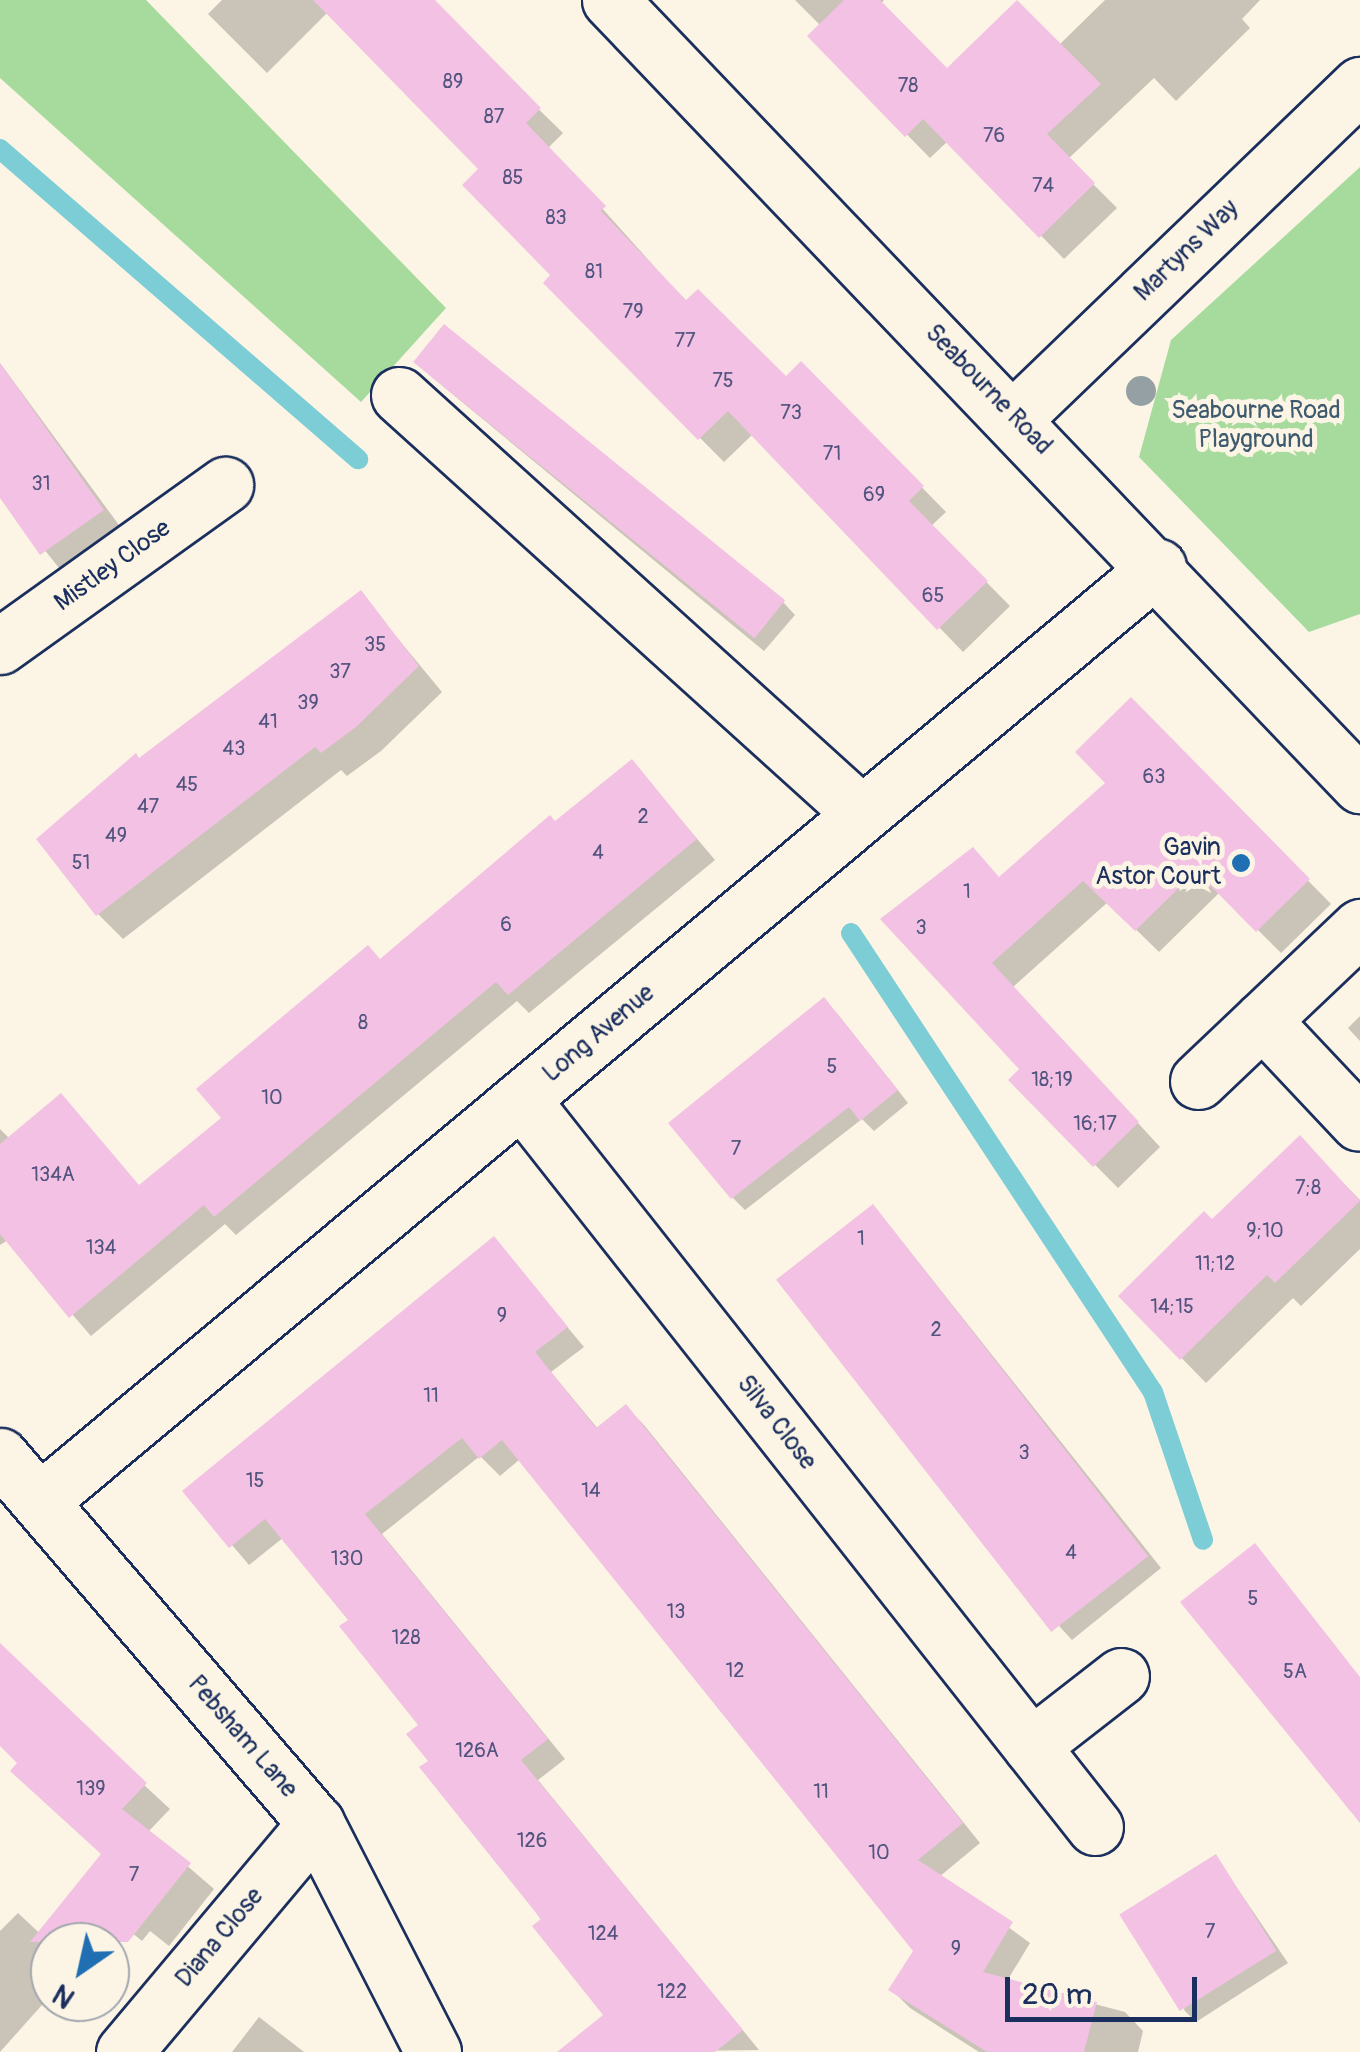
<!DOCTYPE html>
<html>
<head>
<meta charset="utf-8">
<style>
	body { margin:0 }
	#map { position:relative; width:1360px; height:2052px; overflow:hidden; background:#fcf5e5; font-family:Pangolin,sans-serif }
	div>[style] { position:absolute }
	.green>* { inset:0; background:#a7db9d }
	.shadow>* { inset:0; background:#0003 }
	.stream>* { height:20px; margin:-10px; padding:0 10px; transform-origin:10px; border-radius:10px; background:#7ccdd6 }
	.building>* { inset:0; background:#f2c1e3; transform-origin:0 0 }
	.roads { filter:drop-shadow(2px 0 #1b2f5e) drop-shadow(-2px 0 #1b2f5e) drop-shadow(0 2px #1b2f5e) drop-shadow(0 -2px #1b2f5e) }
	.minor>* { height:55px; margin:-27.5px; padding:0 27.5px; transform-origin:27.5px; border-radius:27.5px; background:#fcf5e5 }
	.trees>* { width:30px; height:30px; margin:-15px; border-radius:50%; background:#94a0a4 }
	.dots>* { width:28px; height:28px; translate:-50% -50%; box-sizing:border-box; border:5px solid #fcf5e5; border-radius:50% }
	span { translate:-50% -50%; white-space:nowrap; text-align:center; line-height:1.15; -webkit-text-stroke:10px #fcf5e5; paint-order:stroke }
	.number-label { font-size:20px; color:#51547f }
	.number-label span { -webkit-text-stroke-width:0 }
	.street-label { font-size:25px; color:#1b2f5e }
	.park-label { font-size:25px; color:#3e5a6e }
	.poi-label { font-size:25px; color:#1b2f5e }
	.right { translate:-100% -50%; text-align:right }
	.north { position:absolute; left:30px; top:1922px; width:100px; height:100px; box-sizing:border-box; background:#fcf5e5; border:2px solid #a2a6af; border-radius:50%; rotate:214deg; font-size:28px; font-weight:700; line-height:40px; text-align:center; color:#1b2f5e }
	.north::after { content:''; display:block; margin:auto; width:35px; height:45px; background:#1f6fb2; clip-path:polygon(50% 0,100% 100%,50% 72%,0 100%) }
	.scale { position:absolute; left:1005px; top:1977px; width:192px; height:45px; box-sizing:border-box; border:5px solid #1b2f5e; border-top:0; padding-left:12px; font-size:30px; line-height:35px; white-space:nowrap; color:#1b2f5e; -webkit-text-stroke:8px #fcf5e5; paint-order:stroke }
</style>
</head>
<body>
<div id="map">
	<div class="green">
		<div style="clip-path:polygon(0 0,146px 0,446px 308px,361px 402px,0 78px)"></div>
		<div style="clip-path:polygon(1360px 167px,1360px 614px,1309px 632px,1139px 457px,1171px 340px)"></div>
	</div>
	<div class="shadow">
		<div style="clip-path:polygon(222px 0,427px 0,563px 133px,548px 148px,687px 303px,786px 380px,801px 364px,946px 512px,931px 526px,1010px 606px,963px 652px,753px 434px,724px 462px,546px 283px,554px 275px,481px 169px,328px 12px,267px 73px,208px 14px)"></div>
		<div style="clip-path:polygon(795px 0,884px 0,881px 4px,947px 71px,1059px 45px,1105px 0,1260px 0,1242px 19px,1250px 28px,1176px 101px,1154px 78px,1068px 159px,1117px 208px,1064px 259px,948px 141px,930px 158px,810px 36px,821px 26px)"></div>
		<div style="clip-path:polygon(0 363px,127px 536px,67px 578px,0 494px)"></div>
		<div style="clip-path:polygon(428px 374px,783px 602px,795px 615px,764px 651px)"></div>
		<div style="clip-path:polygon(360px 593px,442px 692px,381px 751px,347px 776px,341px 770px,123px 939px,98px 914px,140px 761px)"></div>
		<div style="clip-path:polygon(1131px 700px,1331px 904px,1281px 953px,1220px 892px,1159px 952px,1108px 902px,1013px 987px,1160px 1147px,1118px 1188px,1011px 1080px,1022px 1069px,883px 919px,1000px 879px,1109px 783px)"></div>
		<div style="clip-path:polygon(632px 762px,715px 860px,529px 1013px,517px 1001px,236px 1235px,225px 1224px,91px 1336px,8px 1240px,0 1245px,0 1129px,10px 1139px,141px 1187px,224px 1118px,381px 961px)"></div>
		<div style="clip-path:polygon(836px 1012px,908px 1103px,874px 1131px,862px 1119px,745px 1210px,733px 1198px)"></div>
		<div style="clip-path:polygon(1360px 1016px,1360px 1041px,1348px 1028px)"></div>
		<div style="clip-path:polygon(1300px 1139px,1360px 1200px,1360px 1249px,1301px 1306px,1293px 1298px,1206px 1383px,1121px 1296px,1212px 1223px)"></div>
		<div style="clip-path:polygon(885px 1220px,1161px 1568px,1072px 1640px,1060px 1627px)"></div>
		<div style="clip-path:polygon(494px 1239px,584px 1347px,551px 1372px,598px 1429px,626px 1407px,644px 1425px,980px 1843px,939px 1877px,1030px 1943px,1007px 1981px,1125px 2012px,1143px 2031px,1138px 2052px,979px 2052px,910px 2008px,892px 1990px,916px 1951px,520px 1459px,500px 1476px,480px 1456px,382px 1534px,565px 1759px,538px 1780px,759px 2050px,602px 2052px,607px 2015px,431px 1761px,421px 1725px,351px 1620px,284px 1537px,249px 1565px,186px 1491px)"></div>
		<div style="clip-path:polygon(0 1652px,170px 1809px,148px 1832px,214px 1889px,169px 1946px,150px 1931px,142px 1941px,104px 1910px,104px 1855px,0 1743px)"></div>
		<div style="clip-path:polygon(1216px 1857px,1288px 1963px,1196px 2022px,1184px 2010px)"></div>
		<div style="clip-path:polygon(18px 1913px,50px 1943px,50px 1996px,0 2052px,0 1931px)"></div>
		<div style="clip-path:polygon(259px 2017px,304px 2052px,232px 2052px)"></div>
	</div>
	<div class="stream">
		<div style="left:0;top:149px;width:474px;rotate:40.9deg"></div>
		<div style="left:851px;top:933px;width:549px;rotate:56.66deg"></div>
		<div style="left:1153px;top:1392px;width:156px;rotate:71.3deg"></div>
	</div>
	<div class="building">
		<div style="clip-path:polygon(313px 0,435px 0,541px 108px,526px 123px,606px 206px,601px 211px,646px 258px,686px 300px,698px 289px,786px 376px,801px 361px,924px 486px,909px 501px,988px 581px,937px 630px,728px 411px,698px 440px,543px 283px,550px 275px,462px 185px,478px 169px)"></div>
		<div style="clip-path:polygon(844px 0,880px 0,947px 68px,1017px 0,1101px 84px,1047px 134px,1095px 183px,1039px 238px,923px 119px,905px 137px,807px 36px)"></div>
		<div style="left:444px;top:324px;width:439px;height:49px;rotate:39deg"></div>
		<div style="clip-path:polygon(0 363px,104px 510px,40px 555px,0 498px)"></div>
		<div style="clip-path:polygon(361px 590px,419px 666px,356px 727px,321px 753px,315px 747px,96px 916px,36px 839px,136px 753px,139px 758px)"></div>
		<div style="clip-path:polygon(1131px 697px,1310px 879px,1256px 932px,1196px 871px,1135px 931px,1083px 881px,992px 963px,1139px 1122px,1093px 1167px,1008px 1080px,1019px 1069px,880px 919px,973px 847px,999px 877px,1105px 783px,1075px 752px)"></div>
		<div style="clip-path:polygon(632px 759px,697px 839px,508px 995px,496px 982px,214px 1217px,204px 1205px,69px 1318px,0 1234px,0 1144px,61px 1093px,139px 1185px,221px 1118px,196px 1089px,368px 945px,380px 959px,550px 815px,555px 821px)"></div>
		<div style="clip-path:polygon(824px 997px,898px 1090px,860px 1121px,849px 1107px,731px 1199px,668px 1123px)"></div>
		<div style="clip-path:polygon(1300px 1135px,1360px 1201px,1275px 1283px,1267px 1275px,1180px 1360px,1118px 1296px,1204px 1211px,1212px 1219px)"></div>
		<div style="left:873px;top:1204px;width:447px;height:123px;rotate:52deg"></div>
		<div style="clip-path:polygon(494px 1236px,568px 1327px,535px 1352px,596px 1428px,626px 1404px,963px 1823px,918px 1860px,1013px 1922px,983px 1972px,1097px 2002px,1084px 2052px,987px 2052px,888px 1990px,913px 1951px,502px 1440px,479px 1459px,462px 1438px,365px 1514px,548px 1739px,521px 1760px,743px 2030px,715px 2052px,557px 2052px,603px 2015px,532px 1926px,541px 1919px,419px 1767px,428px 1761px,406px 1734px,418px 1725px,339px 1626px,348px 1620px,265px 1519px,229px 1548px,182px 1491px)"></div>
		<div style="clip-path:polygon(1255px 1543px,1360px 1677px,1360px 1823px,1180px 1602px)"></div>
		<div style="clip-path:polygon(0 1643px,147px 1783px,122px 1809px,191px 1863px,128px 1942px,30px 1942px,101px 1854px,10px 1771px,17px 1763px,0 1746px)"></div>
		<div style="left:1216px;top:1854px;width:114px;height:114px;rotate:58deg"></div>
	</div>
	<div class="roads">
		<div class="minor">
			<div style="left:610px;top:0;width:1086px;rotate:46.31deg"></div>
			<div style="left:399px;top:395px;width:624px;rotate:42.14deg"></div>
			<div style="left:1015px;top:417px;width:479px;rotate:-43.9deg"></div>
			<div style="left:0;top:646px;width:277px;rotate:-35.6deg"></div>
			<div style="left:1262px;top:1020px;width:141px;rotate:46.7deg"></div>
			<div style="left:1198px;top:1081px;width:224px;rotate:-43.5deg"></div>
			<div style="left:521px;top:1099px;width:927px;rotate:51.75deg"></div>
			<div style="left:0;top:1456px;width:484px;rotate:49.3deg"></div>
			<div style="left:316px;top:1823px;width:257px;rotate:62.9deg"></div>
			<div style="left:40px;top:1501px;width:1457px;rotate:-39.88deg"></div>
			<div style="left:1031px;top:1746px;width:114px;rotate:-37.9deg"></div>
			<div style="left:124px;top:2052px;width:299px;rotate:-50deg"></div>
		</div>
	</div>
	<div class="trees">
		<div style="left:1141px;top:391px"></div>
	</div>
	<div class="dots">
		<div style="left:1241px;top:863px;background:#1f6fb2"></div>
	</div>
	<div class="number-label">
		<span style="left:453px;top:81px">89</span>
		<span style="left:908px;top:85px">78</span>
		<span style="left:494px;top:116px">87</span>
		<span style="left:994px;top:135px">76</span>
		<span style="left:513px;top:177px">85</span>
		<span style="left:1043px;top:185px">74</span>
		<span style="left:556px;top:217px">83</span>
		<span style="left:594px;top:271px">81</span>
		<span style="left:633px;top:311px">79</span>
		<span style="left:685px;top:340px">77</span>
		<span style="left:723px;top:380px">75</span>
		<span style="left:791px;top:412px">73</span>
		<span style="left:832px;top:453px">71</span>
		<span style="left:41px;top:483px">31</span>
		<span style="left:874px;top:494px">69</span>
		<span style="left:933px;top:595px">65</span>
		<span style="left:375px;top:644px">35</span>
		<span style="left:340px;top:671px">37</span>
		<span style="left:308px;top:702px">39</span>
		<span style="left:268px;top:721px">41</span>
		<span style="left:234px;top:748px">43</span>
		<span style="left:1154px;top:776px">63</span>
		<span style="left:187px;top:784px">45</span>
		<span style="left:148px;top:806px">47</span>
		<span style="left:643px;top:816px">2</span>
		<span style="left:116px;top:835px">49</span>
		<span style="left:598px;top:852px">4</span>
		<span style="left:81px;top:862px">51</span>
		<span style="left:967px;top:891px">1</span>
		<span style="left:506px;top:924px">6</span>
		<span style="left:921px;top:927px">3</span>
		<span style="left:363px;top:1022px">8</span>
		<span style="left:832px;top:1066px">5</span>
		<span style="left:1052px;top:1079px">18;19</span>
		<span style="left:272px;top:1097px">10</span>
		<span style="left:1095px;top:1123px">16;17</span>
		<span style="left:736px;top:1148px">7</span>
		<span style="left:53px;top:1174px">134A</span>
		<span style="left:1308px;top:1187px">7;8</span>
		<span style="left:1265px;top:1230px">9;10</span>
		<span style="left:861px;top:1238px">1</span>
		<span style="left:101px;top:1247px">134</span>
		<span style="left:1215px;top:1263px">11;12</span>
		<span style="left:1172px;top:1306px">14;15</span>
		<span style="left:502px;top:1315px">9</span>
		<span style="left:936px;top:1329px">2</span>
		<span style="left:431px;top:1395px">11</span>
		<span style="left:1024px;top:1452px">3</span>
		<span style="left:255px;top:1480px">15</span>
		<span style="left:591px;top:1490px">14</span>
		<span style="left:1071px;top:1552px">4</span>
		<span style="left:347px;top:1558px">130</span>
		<span style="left:1253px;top:1598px">5</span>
		<span style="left:676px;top:1611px">13</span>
		<span style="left:406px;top:1637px">128</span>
		<span style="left:735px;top:1670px">12</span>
		<span style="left:1295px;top:1671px">5A</span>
		<span style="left:477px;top:1750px">126A</span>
		<span style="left:91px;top:1788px">139</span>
		<span style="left:821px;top:1791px">11</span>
		<span style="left:532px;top:1840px">126</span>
		<span style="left:879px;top:1852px">10</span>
		<span style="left:134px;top:1874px">7</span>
		<span style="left:1210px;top:1931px">7</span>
		<span style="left:603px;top:1933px">124</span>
		<span style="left:956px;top:1948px">9</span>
		<span style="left:672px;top:1991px">122</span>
	</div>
	<div class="street-label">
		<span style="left:1187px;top:251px;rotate:-44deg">Martyns Way</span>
		<span style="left:988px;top:390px;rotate:46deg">Seabourne Road</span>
		<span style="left:113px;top:566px;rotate:-36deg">Mistley Close</span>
		<span style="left:599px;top:1034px;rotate:-40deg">Long Avenue</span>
		<span style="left:776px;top:1423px;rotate:52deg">Silva Close</span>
		<span style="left:242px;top:1737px;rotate:49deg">Pebsham Lane</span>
		<span style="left:220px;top:1938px;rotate:-50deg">Diana Close</span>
	</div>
	<div class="park-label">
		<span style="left:1256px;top:426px">Seabourne Road<br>Playground</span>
	</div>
	<div class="poi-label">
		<span class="right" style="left:1221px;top:863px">Gavin<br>Astor Court</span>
	</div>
	<div class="north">N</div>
	<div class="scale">20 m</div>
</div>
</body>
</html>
